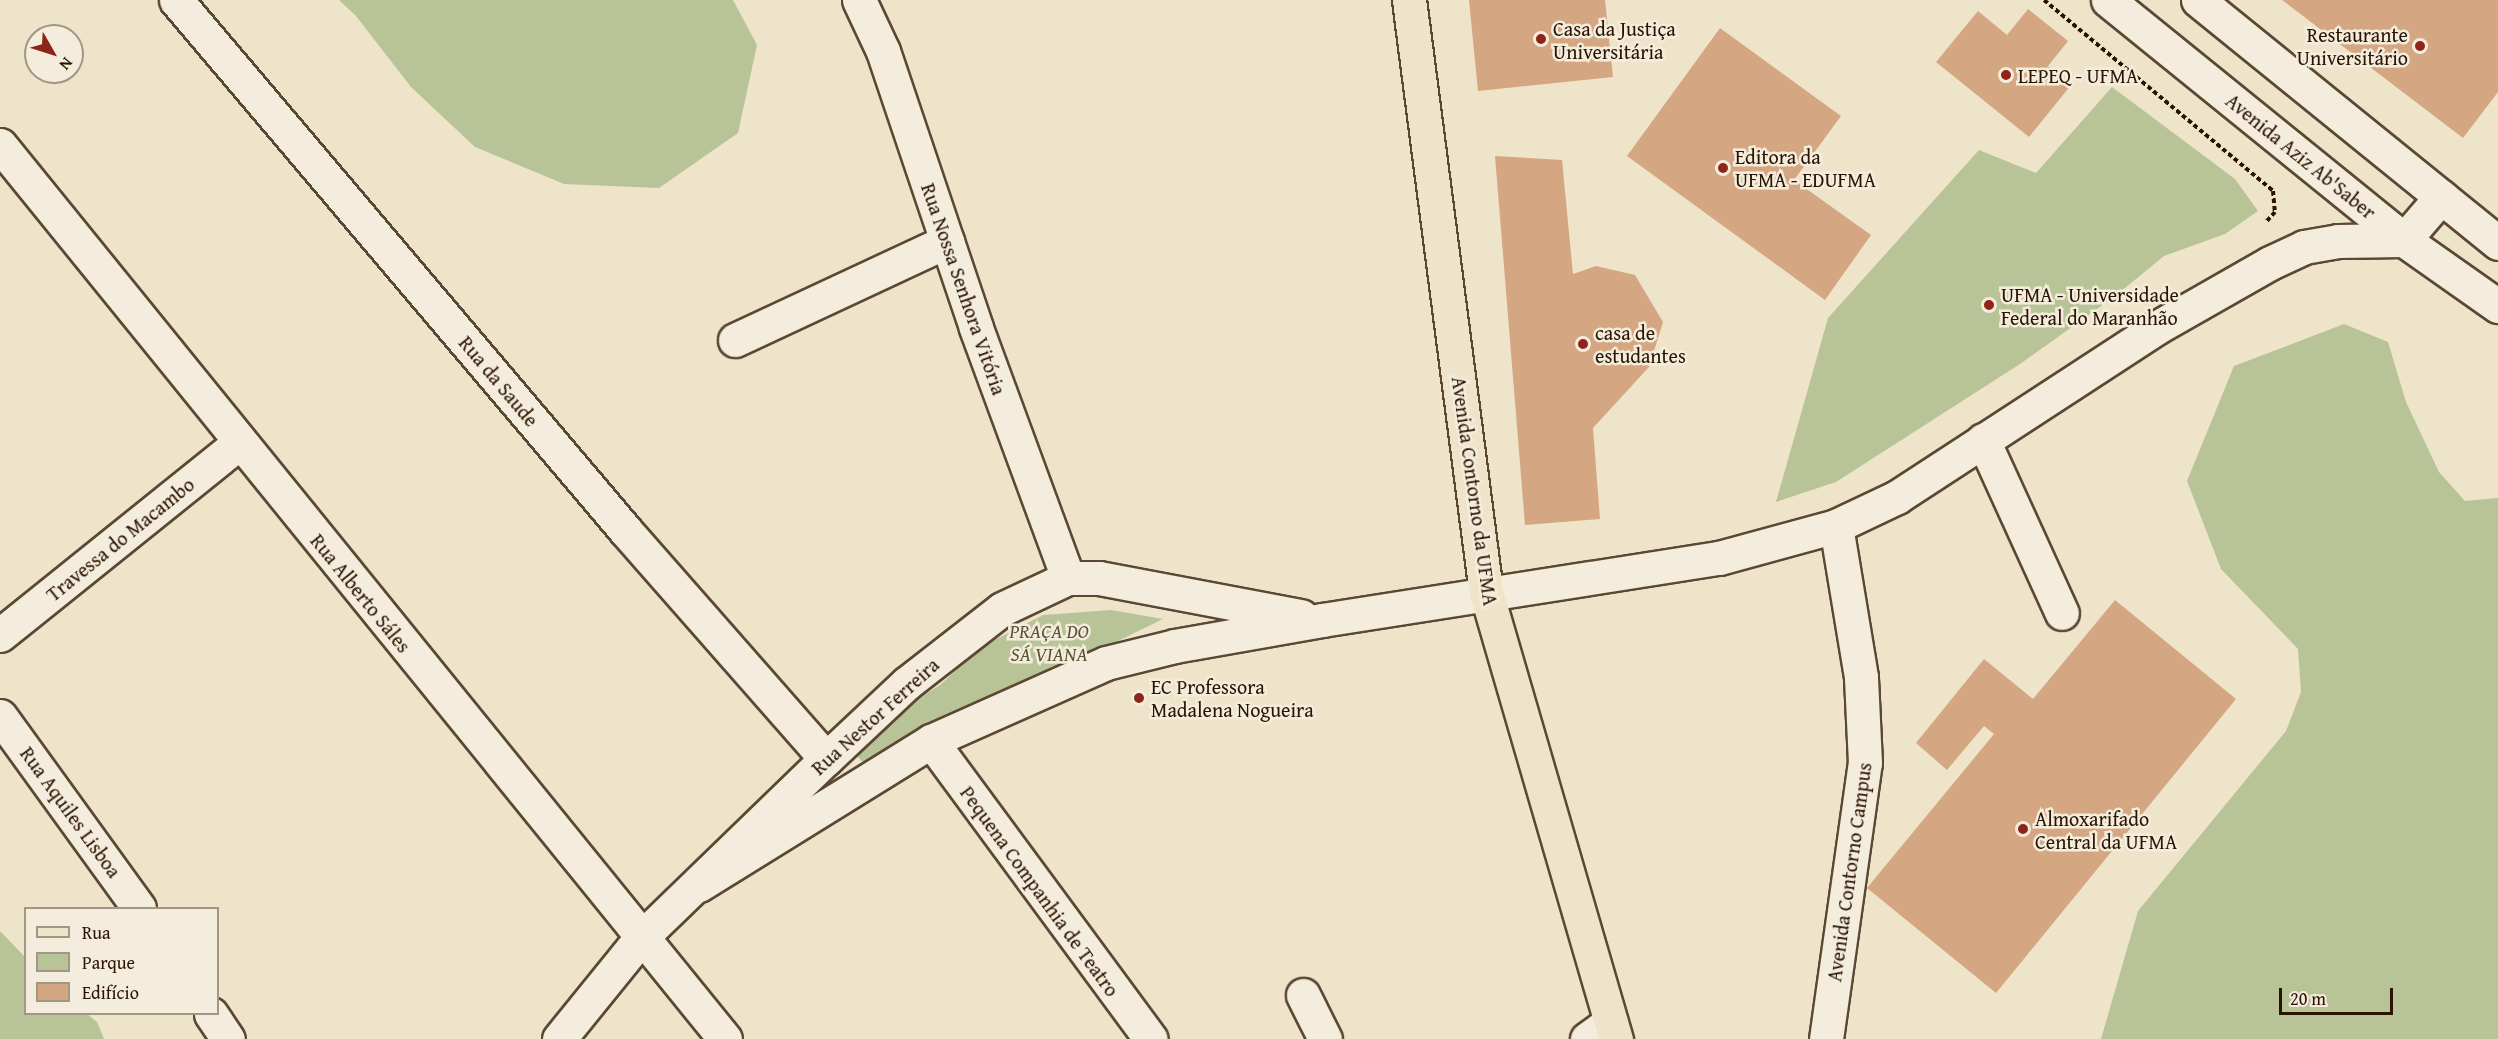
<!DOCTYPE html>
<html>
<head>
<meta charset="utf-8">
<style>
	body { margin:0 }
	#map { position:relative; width:2498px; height:1039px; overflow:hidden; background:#eee4ca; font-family:"Gentium Book Plus",serif }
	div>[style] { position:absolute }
	.green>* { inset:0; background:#b8c497 }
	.building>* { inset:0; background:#d5a682 }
	.path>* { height:4px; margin-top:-2px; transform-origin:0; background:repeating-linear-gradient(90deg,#2a1400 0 4.5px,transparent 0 7.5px) }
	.roads { filter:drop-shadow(2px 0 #5b4832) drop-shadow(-2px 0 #5b4832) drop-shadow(0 2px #5b4832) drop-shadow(0 -2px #5b4832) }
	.minor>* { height:33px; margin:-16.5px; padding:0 16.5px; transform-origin:16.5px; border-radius:16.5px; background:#f4eddd }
	.major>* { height:33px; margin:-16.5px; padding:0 16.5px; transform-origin:16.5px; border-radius:16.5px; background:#eee4ca }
	.dots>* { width:16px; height:16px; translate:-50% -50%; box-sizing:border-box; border:3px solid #f4eddd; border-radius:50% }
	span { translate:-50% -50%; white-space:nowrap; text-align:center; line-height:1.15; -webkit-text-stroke:5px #f4eddd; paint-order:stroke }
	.poi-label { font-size:20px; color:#2a1400 }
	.left { translate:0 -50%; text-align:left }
	.right { translate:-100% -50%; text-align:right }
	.street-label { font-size:20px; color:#2a1400 }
	.park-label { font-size:20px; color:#5c5235; font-style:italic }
	.legend { position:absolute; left:24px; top:907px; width:195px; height:108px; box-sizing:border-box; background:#f4eddd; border:2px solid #a39685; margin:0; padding:8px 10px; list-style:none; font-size:18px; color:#2a1400 }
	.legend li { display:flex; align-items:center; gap:12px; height:30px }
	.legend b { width:30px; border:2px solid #a39685 }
	.north { position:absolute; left:24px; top:24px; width:60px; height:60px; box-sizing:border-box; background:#f4eddd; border:2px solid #a39685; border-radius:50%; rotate:129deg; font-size:16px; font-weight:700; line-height:24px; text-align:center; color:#2a1400 }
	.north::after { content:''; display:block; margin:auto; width:21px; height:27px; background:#8f2418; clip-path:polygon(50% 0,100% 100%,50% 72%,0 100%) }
	.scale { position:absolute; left:2279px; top:988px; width:114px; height:27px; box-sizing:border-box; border:3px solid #2a1400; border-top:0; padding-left:8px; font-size:18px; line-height:21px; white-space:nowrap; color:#2a1400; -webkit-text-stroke:4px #f4eddd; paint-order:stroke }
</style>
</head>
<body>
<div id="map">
	<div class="green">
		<div style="clip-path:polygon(339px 0,733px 0,757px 45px,738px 133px,659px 188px,564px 184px,475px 147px,411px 87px,356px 16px)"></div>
		<div style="clip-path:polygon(2112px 87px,2235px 179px,2258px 211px,2225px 234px,2164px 256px,2114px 297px,2020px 364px,1836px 482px,1776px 502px,1828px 318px,1979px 150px,2036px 173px)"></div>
		<div style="clip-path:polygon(2344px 324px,2388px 342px,2406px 402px,2439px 472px,2465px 501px,2498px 498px,2498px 1039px,2101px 1039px,2138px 911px,2286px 731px,2301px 692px,2298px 649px,2221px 569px,2187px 481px,2234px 366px)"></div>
		<div style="clip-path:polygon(1111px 610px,1163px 619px,872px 761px,861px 761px,856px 753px,874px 726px,940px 685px,981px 647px,1043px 615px)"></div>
		<div style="clip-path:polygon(0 931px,25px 957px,26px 1014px,87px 1014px,97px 1022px,104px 1039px,0 1039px)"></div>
	</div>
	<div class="building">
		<div style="clip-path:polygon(1469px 0,1605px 0,1613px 77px,1478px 91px)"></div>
		<div style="clip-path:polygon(2282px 0,2498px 0,2498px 92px,2463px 138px)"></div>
		<div style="clip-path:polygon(2028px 9px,2068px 41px,2048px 66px,2072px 84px,2029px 137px,1936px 62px,1978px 11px,2007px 35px)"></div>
		<div style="clip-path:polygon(1720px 28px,1841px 116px,1794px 180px,1871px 235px,1825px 300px,1627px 156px)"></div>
		<div style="clip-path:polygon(1495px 156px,1562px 160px,1573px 274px,1596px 266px,1635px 275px,1663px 322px,1649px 367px,1593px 428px,1600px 519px,1525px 525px)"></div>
		<div style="clip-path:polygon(2115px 600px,2236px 699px,1996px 993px,1867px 888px,1994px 734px,1984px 726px,1947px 770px,1916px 743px,1984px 659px,2033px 699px)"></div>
	</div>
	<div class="path">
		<div style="left:2044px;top:0;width:298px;rotate:39.8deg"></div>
		<div style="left:2273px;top:191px;width:21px;rotate:85deg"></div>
		<div style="left:2275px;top:212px;width:15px;rotate:132deg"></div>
	</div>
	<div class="roads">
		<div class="minor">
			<div style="left:176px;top:0;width:696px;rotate:49.72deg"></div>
			<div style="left:626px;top:531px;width:303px;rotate:48.7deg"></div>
			<div style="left:859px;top:0;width:56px;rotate:64.8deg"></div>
			<div style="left:883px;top:51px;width:292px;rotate:71.4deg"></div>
			<div style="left:976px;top:328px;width:266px;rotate:69.8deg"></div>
			<div style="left:2108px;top:0;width:381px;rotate:39deg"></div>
			<div style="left:2404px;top:240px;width:115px;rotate:35.1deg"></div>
			<div style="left:2198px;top:0;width:386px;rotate:39deg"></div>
			<div style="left:0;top:145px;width:1151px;rotate:50.96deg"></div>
			<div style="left:735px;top:340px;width:234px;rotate:-25deg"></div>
			<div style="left:1983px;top:440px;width:190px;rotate:65.5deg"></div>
			<div style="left:0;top:635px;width:308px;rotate:-38.8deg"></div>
			<div style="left:0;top:716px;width:237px;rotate:54.1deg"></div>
			<div style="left:931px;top:741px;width:370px;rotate:53.6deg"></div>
			<div style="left:699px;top:885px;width:273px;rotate:-31.8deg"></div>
			<div style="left:931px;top:741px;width:192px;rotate:-24deg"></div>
			<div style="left:1106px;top:663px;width:71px;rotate:-13.8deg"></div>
			<div style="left:1175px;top:646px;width:149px;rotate:-10deg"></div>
			<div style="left:1322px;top:620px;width:402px;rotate:-8.9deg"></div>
			<div style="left:1719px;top:558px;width:121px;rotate:-15.3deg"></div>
			<div style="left:1836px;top:526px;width:68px;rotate:-25.4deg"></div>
			<div style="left:1897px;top:497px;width:309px;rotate:-33.1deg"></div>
			<div style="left:2156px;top:328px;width:131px;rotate:-29.7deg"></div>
			<div style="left:2270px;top:263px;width:38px;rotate:-25deg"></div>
			<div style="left:2304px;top:247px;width:35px;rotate:-10deg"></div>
			<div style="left:2338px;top:241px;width:66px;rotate:-0.9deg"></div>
			<div style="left:2404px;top:240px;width:57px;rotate:-49.3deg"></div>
			<div style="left:1303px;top:995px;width:49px;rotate:63.4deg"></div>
			<div style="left:211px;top:1014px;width:30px;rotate:56deg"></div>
			<div style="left:559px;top:1039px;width:129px;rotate:-51deg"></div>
			<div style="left:640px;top:939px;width:259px;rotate:-44.1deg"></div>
			<div style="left:826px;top:759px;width:111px;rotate:-43.2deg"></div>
			<div style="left:907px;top:683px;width:120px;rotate:-37.9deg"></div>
			<div style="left:1002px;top:609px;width:73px;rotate:-25.2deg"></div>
			<div style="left:1068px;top:578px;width:31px"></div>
			<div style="left:1099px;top:578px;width:206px;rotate:10.7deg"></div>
			<div style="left:1587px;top:1039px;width:29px;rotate:-36deg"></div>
			<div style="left:1826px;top:1039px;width:279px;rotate:-82deg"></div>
			<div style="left:1865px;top:763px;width:86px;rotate:-92.7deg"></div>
			<div style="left:1861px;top:677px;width:153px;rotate:-99.4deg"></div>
		</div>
		<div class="major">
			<div style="left:1409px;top:0;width:597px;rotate:82.59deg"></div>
			<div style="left:1486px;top:592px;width:466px;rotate:73.8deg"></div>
		</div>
	</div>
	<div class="dots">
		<div style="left:1541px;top:39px;background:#8f2418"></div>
		<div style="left:2420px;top:46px;background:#8f2418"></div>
		<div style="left:2006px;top:75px;background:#8f2418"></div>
		<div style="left:1723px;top:168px;background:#8f2418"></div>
		<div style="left:1989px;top:305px;background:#8f2418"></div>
		<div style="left:1583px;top:344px;background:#8f2418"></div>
		<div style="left:1139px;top:698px;background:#8f2418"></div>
		<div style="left:2023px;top:829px;background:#8f2418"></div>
	</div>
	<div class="poi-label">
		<span class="left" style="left:1553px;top:40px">Casa da Justiça<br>Universitária</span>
		<span class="right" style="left:2408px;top:46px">Restaurante<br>Universitário</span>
		<span class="left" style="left:2018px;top:75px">LEPEQ - UFMA</span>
		<span class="left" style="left:1735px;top:168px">Editora da<br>UFMA - EDUFMA</span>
		<span class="left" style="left:2001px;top:306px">UFMA - Universidade<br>Federal do Maranhão</span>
		<span class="left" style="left:1595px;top:344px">casa de<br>estudantes</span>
		<span class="left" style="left:1151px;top:698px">EC Professora<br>Madalena Nogueira</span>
		<span class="left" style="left:2035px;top:830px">Almoxarifado<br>Central da UFMA</span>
	</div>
	<div class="street-label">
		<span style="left:2301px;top:156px;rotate:39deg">Avenida Aziz Ab'Saber</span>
		<span style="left:964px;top:289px;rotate:71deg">Rua Nossa Senhora Vitória</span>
		<span style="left:499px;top:381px;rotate:50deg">Rua da Saude</span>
		<span style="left:1475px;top:491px;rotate:82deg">Avenida Contorno da UFMA</span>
		<span style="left:120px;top:539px;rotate:-39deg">Travessa do Macambo</span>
		<span style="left:361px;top:593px;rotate:51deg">Rua Alberto Sáles</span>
		<span style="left:875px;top:716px;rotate:-42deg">Rua Nestor Ferreira</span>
		<span style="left:71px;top:812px;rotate:54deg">Rua Aquiles Lisboa</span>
		<span style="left:1849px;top:872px;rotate:-82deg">Avenida Contorno Campus</span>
		<span style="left:1040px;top:891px;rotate:54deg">Pequena Companhia de Teatro</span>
	</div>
	<div class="park-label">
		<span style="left:1049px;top:642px">PRAÇA DO<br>SÁ VIANA</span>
	</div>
	<ul class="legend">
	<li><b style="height:8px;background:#eee4ca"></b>Rua</li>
	<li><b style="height:16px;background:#b8c497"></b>Parque</li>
	<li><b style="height:16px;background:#d5a682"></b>Edifício</li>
	</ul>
	<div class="north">N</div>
	<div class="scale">20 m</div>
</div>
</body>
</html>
